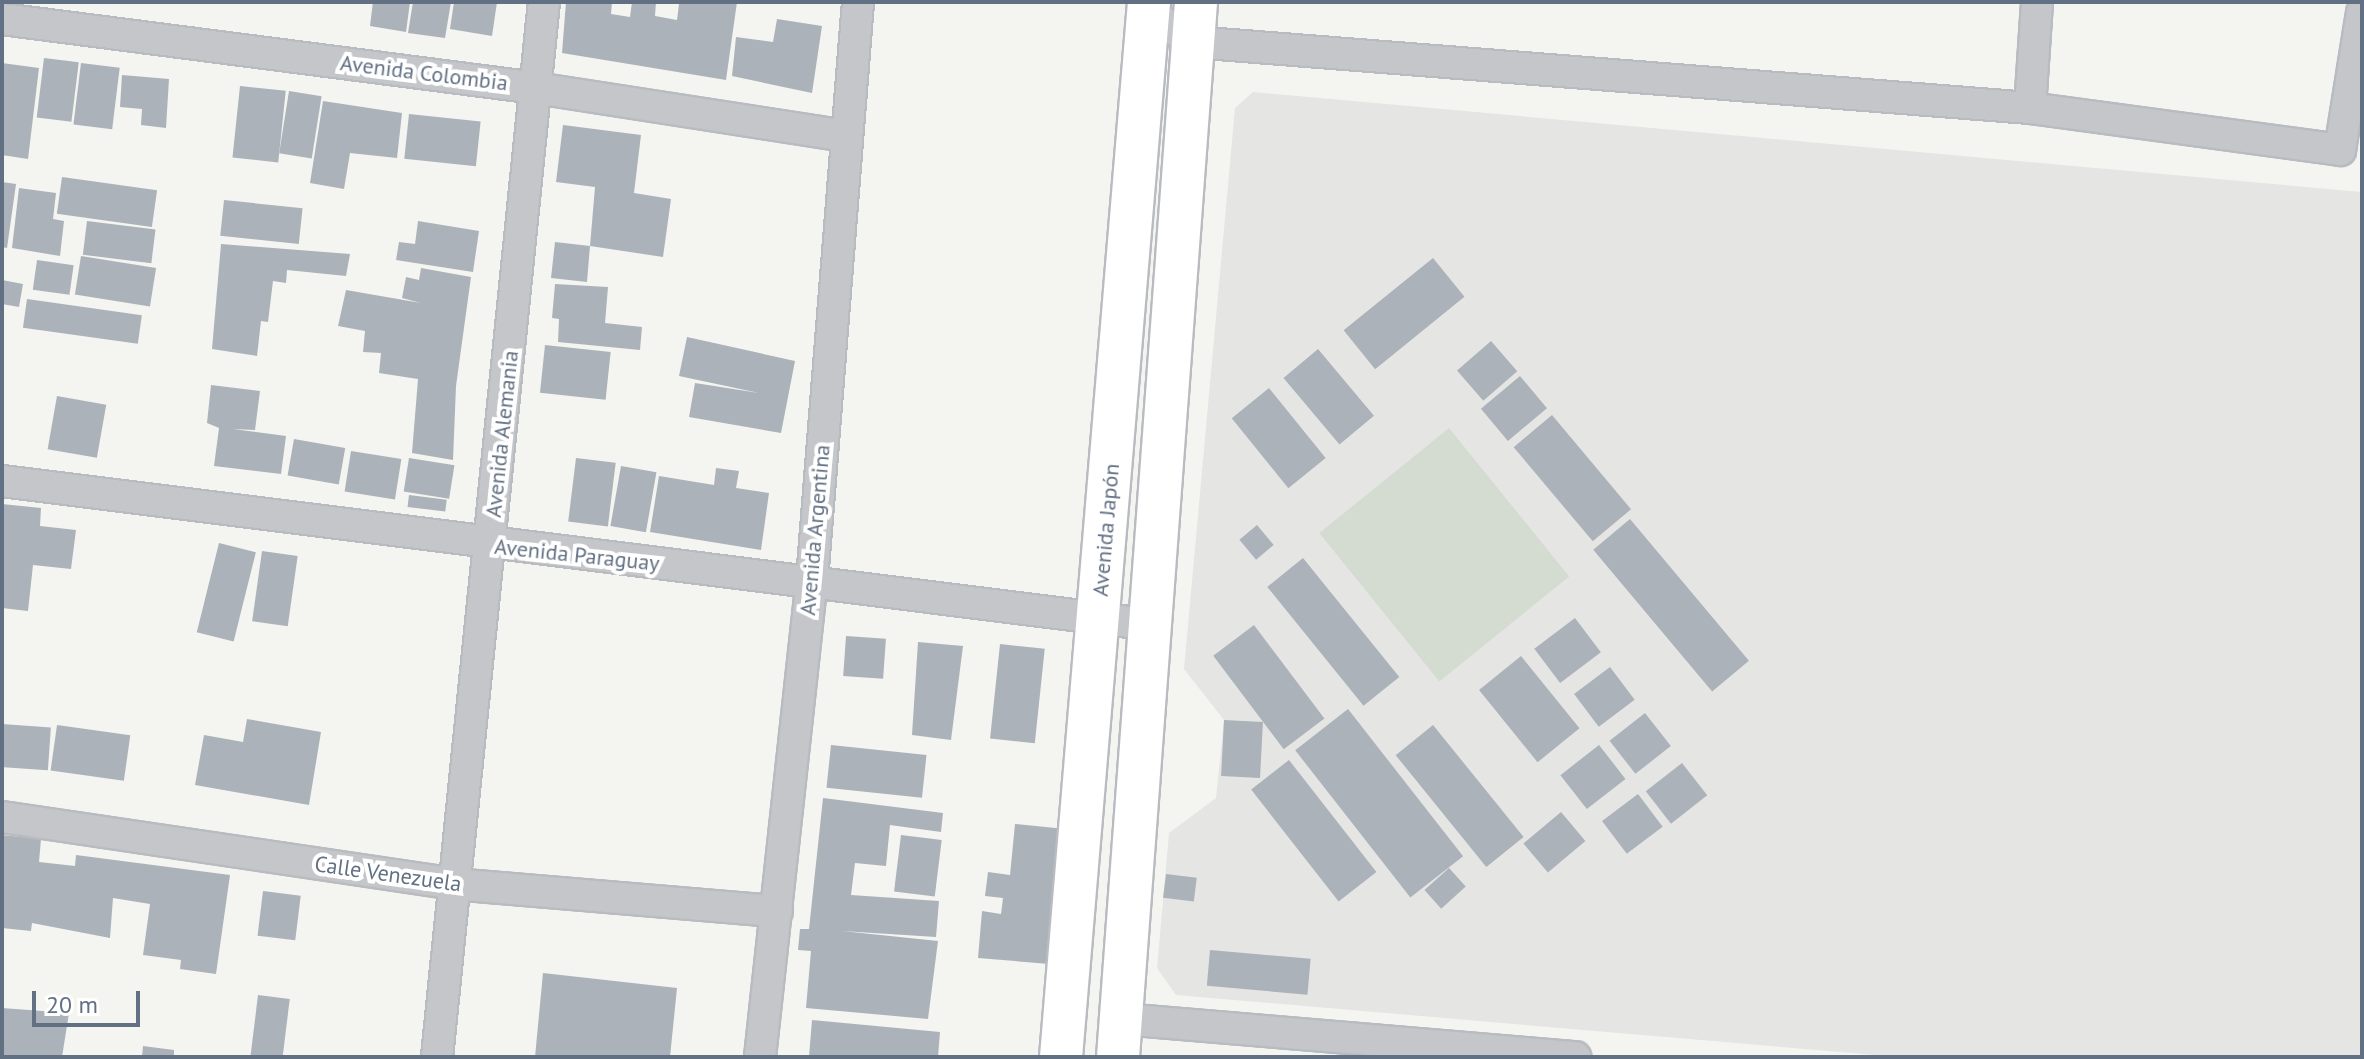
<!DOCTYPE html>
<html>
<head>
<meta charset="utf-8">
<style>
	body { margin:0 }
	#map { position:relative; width:2364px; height:1059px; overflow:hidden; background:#f4f5f0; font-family:"PT Sans",sans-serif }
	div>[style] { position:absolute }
	.built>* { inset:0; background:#e5e6e4 }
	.green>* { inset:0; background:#d4dcd1; transform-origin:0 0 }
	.building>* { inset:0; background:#acb2b9; transform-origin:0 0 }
	.roads { filter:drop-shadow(2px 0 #b8bbc0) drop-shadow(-2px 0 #b8bbc0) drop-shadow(0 2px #b8bbc0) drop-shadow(0 -2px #b8bbc0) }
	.street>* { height:30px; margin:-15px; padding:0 15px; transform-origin:15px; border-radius:15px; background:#c4c6ca }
	.secondary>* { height:42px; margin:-21px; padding:0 21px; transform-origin:21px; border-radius:21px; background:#fff }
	span { translate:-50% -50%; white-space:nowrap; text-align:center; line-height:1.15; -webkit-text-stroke:8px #fff; paint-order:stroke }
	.street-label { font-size:22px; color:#627083 }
	.frame { position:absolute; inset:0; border:4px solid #627083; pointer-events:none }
	.scale { position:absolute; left:32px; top:991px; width:108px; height:36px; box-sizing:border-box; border:4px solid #627083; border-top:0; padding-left:10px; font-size:24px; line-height:28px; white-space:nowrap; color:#627083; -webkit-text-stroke:6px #fff; paint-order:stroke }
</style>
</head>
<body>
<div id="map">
	<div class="built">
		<div style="clip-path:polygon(1253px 92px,2362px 192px,2362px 1057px,1898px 1057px,1176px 995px,1157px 968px,1169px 833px,1216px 798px,1224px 720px,1184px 669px,1235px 108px)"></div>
	</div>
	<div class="green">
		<div style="left:1449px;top:428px;width:191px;height:167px;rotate:51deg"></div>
	</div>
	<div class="building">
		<div style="clip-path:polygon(373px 2px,410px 2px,406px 32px,370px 26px)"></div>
		<div style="clip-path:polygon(413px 2px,451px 2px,445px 38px,408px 33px)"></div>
		<div style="clip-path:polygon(454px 2px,497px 2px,492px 36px,450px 29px)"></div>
		<div style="clip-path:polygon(566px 2px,612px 2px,611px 14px,630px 17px,632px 2px,656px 2px,655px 16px,677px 20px,679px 4px,737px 2px,726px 80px,562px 53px)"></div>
		<div style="clip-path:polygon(777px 19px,822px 26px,812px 93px,732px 76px,736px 37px,773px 42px)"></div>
		<div style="left:44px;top:58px;width:35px;height:60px;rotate:7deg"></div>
		<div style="clip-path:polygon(2px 63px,39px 68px,28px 159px,2px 155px)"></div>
		<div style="left:81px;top:63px;width:39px;height:62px;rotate:7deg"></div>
		<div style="clip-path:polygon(122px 75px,169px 79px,166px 128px,141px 125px,142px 109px,120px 107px)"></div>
		<div style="left:240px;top:86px;width:46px;height:72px;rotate:6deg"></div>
		<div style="left:289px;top:91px;width:33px;height:63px;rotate:9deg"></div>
		<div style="clip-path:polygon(323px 101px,402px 113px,397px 158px,350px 153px,344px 189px,310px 183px)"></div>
		<div style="left:409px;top:114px;width:72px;height:45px;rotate:6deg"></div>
		<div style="clip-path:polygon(563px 125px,641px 135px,634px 193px,671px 199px,663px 257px,590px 246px,587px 282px,551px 278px,555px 242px,590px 246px,595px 187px,556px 182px)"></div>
		<div style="left:62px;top:177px;width:96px;height:37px;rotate:8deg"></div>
		<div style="clip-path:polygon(2px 182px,16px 184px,7px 248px,2px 247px)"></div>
		<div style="clip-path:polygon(19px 188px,56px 193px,53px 219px,64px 221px,60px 256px,12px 248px)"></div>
		<div style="left:224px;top:200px;width:79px;height:36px;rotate:6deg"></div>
		<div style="left:87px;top:221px;width:69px;height:34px;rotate:7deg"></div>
		<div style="clip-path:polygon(418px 221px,479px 231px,473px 272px,396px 260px,399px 242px,415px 244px)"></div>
		<div style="clip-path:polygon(221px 244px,350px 254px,346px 276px,287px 270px,286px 283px,273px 281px,268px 322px,261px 321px,257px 356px,212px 349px)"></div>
		<div style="left:81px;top:256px;width:76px;height:39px;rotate:9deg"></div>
		<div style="left:1433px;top:258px;width:50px;height:115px;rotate:51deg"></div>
		<div style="left:37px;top:260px;width:37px;height:30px;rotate:8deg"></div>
		<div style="clip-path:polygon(421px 268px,471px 277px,456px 386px,453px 460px,412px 453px,418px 379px,379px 373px,381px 353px,363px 352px,365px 331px,338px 326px,346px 290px,421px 303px,402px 298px,406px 277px,419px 280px)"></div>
		<div style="clip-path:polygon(2px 280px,23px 284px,19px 307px,2px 304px)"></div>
		<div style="clip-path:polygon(555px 284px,608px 287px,605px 323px,642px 327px,640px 350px,558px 342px,559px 319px,552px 318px)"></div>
		<div style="left:27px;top:299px;width:116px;height:29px;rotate:8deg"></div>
		<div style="clip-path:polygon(687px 337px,795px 361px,781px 433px,689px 417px,695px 383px,759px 393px,679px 376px)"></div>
		<div style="left:1491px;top:341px;width:40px;height:45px;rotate:49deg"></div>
		<div style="left:545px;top:345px;width:66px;height:48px;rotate:6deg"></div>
		<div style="left:1318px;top:349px;width:87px;height:45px;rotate:50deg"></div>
		<div style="left:1520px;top:376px;width:42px;height:51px;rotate:50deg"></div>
		<div style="clip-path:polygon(211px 385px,260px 391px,255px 430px,233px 429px,286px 436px,281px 474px,214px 466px,219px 428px,207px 423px)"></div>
		<div style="left:1269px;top:388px;width:90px;height:48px;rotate:51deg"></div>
		<div style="left:57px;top:396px;width:50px;height:54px;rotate:10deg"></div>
		<div style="left:1552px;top:415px;width:123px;height:50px;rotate:50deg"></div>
		<div style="left:294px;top:439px;width:52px;height:37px;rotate:10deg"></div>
		<div style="left:351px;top:451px;width:51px;height:41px;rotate:9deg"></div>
		<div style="left:409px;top:458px;width:46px;height:34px;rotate:9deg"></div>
		<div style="left:576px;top:458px;width:40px;height:64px;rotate:7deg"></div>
		<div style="left:621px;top:466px;width:36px;height:61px;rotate:10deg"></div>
		<div style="clip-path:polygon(716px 468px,739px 471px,736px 488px,769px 493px,761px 550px,650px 532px,659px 476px,714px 485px)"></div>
		<div style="left:409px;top:495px;width:38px;height:12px;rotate:7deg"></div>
		<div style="clip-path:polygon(2px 504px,41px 508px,40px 526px,76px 530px,71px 569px,33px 565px,28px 611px,2px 608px)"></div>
		<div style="left:1630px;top:519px;width:185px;height:48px;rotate:50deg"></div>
		<div style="left:1257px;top:525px;width:26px;height:23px;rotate:50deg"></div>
		<div style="left:219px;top:543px;width:38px;height:92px;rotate:14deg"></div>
		<div style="left:262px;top:551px;width:36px;height:71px;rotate:8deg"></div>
		<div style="left:1303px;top:558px;width:153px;height:46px;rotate:51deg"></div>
		<div style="left:1575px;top:618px;width:43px;height:51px;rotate:53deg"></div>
		<div style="left:1254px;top:625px;width:117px;height:51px;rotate:53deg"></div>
		<div style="left:846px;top:636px;width:40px;height:40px;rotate:4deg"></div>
		<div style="clip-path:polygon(918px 642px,963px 646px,951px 740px,912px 735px)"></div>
		<div style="left:1000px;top:644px;width:45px;height:95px;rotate:6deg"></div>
		<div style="left:1521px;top:656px;width:93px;height:54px;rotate:51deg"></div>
		<div style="left:1610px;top:667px;width:41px;height:45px;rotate:53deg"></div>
		<div style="left:1348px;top:709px;width:187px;height:67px;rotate:52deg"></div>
		<div style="left:1645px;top:713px;width:42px;height:45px;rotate:52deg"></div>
		<div style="clip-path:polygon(247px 719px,321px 732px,309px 805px,195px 785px,204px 735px,243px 742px)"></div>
		<div style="left:1224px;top:720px;width:39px;height:56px;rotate:3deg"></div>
		<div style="left:2px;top:724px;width:49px;height:43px;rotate:4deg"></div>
		<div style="left:57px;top:725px;width:74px;height:46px;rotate:8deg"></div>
		<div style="left:1433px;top:725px;width:144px;height:48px;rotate:51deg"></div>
		<div style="left:831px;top:745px;width:96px;height:43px;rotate:6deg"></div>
		<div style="left:1599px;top:745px;width:43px;height:49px;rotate:52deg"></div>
		<div style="left:1289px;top:760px;width:142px;height:48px;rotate:52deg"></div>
		<div style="left:1682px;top:763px;width:41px;height:46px;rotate:52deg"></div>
		<div style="left:1638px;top:794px;width:41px;height:45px;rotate:53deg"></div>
		<div style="clip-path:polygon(823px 798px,943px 813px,941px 832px,890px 825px,886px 866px,855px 863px,851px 895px,939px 901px,936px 937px,842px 931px,938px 941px,928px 1019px,806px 1008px,811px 951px,798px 950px,800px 929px,809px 929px)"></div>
		<div style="left:1561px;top:812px;width:38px;height:49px;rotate:50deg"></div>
		<div style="clip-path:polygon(1015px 824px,1075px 830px,1061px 965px,978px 958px,982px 911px,1001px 914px,1003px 898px,985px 896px,988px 872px,1010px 875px)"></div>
		<div style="clip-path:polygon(2px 835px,41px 839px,39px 862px,75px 866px,76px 855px,230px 875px,216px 974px,180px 969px,181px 960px,143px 955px,150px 904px,113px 898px,110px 938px,32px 923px,31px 931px,2px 928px)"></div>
		<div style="left:901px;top:835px;width:41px;height:57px;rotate:7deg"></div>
		<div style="left:1449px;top:868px;width:25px;height:33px;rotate:48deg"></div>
		<div style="left:1166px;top:874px;width:31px;height:24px;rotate:7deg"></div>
		<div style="left:263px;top:891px;width:38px;height:45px;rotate:7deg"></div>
		<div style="left:1210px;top:950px;width:101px;height:36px;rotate:5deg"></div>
		<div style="clip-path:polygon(543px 973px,677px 988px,670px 1057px,535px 1057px)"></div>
		<div style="left:258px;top:995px;width:32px;height:62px;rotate:7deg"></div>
		<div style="clip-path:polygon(2px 1008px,69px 1013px,62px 1057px,2px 1057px)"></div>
		<div style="clip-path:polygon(812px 1020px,940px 1032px,938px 1057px,809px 1057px)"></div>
		<div style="clip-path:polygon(143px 1046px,174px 1050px,174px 1057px,142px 1057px)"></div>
	</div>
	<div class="roads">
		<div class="street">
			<div style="left:1148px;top:12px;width:54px;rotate:33.7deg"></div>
			<div style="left:1193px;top:42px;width:840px;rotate:4.51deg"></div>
			<div style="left:2030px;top:108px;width:313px;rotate:7.7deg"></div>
			<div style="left:2340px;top:150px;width:139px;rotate:-80.9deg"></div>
			<div style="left:2px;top:19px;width:538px;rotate:7.36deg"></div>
			<div style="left:536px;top:88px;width:314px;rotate:8.8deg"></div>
			<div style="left:2030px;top:108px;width:106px;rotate:-86.2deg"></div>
			<div style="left:2px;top:481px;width:1160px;rotate:7.13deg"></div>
			<div style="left:2px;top:817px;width:456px;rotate:8.4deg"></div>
			<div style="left:453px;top:884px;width:325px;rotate:4.8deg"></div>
			<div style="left:1122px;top:1019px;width:455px;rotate:4.8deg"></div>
			<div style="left:437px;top:1057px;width:1060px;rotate:-84.21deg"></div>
			<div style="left:760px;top:1057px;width:480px;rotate:-83.8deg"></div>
			<div style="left:812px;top:580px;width:580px;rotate:-85.45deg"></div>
		</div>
		<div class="secondary">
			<div style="left:1061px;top:1057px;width:1059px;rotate:-85.23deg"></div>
			<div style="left:1118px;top:1057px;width:1058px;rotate:-85.77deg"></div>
		</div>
	</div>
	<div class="street-label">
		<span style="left:424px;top:73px;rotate:7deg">Avenida Colombia</span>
		<span style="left:502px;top:434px;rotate:-84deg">Avenida Alemania</span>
		<span style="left:815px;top:530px;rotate:-85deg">Avenida Argentina</span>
		<span style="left:1106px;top:530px;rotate:-85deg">Avenida Japón</span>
		<span style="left:577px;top:555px;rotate:6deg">Avenida Paraguay</span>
		<span style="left:388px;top:874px;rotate:8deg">Calle Venezuela</span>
	</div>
	<div class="frame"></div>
	<div class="scale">20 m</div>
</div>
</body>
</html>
